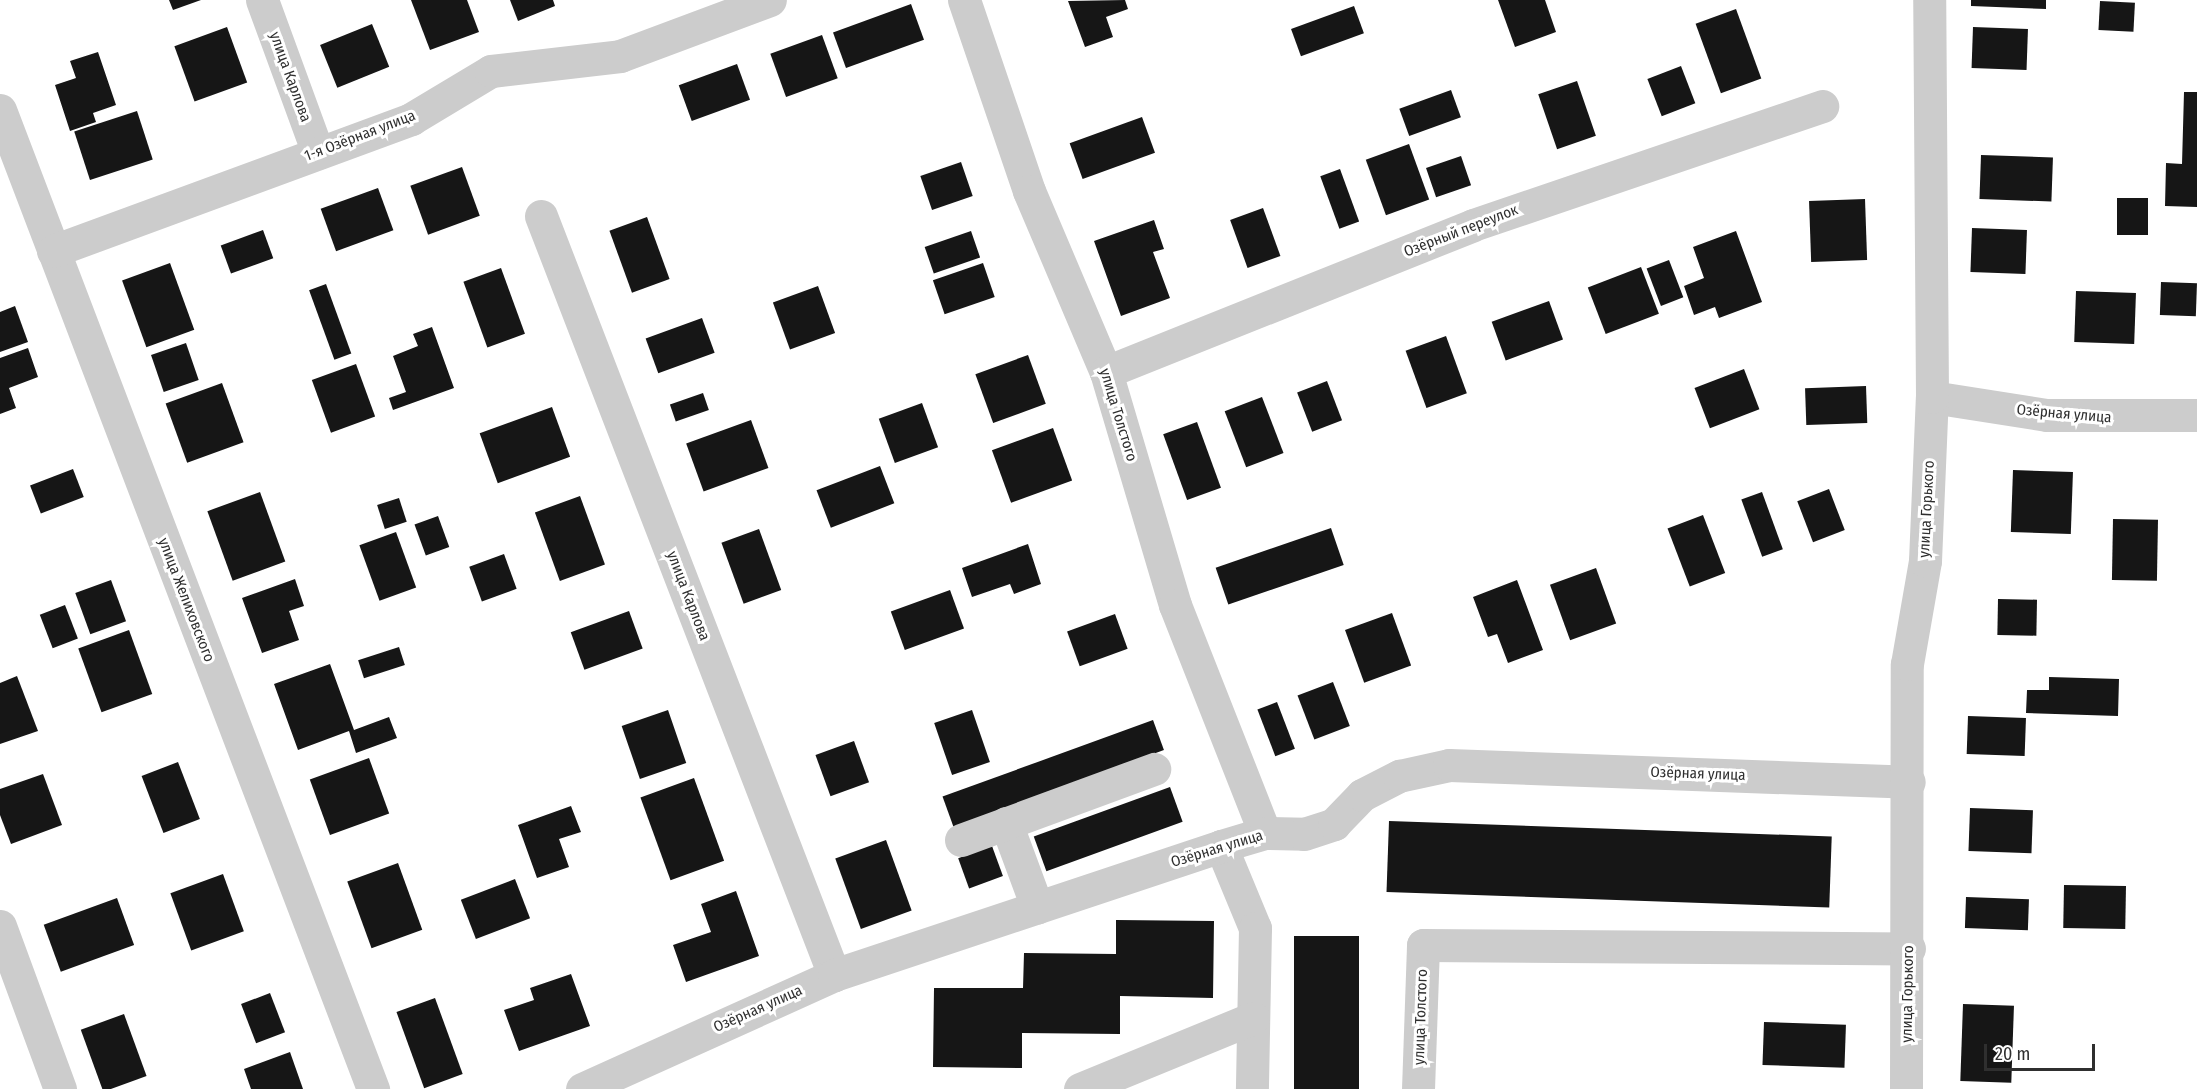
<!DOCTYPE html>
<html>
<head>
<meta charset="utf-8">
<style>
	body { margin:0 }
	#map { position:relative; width:2197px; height:1089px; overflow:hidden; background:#fff; font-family:"Fira Sans Condensed",sans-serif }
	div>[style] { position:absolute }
	.building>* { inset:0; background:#161616; transform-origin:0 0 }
	.minor>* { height:33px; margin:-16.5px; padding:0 16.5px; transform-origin:16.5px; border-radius:16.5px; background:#ccc }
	span { translate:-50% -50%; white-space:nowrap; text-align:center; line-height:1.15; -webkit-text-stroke:6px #fff; paint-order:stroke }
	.street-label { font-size:15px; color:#2f2f2f }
	.scale { position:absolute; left:1984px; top:1044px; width:111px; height:27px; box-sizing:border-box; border:3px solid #2f2f2f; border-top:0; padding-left:8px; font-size:18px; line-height:21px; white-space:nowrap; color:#2f2f2f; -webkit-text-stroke:4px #fff; paint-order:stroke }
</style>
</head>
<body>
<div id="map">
	<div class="building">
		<div style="clip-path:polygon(169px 0,201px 0,173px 10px)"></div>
		<div style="clip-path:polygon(411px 0,467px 0,479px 32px,430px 50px)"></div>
		<div style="clip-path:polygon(510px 0,553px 0,555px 6px,518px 21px)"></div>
		<div style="clip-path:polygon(1125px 0,1128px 9px,1106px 17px,1113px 37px,1085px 47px,1068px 1px)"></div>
		<div style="clip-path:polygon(1498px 0,1545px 0,1556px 32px,1515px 47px)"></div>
		<div style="clip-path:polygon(1971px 0,2046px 0,2046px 9px,1971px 6px)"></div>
		<div style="left:2100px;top:1px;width:35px;height:29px;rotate:3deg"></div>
		<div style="left:911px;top:4px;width:38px;height:83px;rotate:70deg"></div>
		<div style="left:1354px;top:6px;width:29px;height:67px;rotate:70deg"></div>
		<div style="left:1736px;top:9px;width:74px;height:43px;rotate:70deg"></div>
		<div style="left:372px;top:24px;width:46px;height:56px;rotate:68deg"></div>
		<div style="left:227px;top:27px;width:59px;height:56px;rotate:70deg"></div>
		<div style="left:1973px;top:27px;width:55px;height:41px;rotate:2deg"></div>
		<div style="left:822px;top:35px;width:46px;height:55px;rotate:70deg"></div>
		<div style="clip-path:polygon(98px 52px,116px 105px,93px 113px,96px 122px,70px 131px,55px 85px,76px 78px,70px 61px)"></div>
		<div style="left:737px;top:64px;width:38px;height:62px;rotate:70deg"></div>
		<div style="left:1681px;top:66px;width:40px;height:36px;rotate:69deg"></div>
		<div style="left:1577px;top:81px;width:58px;height:41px;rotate:71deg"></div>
		<div style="left:1451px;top:90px;width:29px;height:55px;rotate:70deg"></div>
		<div style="clip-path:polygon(2184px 92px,2197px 92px,2197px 207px,2165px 206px,2166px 163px,2182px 164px)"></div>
		<div style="left:137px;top:111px;width:51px;height:66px;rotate:72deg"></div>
		<div style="left:1142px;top:117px;width:38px;height:77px;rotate:70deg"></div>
		<div style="left:1409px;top:144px;width:59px;height:46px;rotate:70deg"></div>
		<div style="left:1981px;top:155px;width:72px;height:44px;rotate:2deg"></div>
		<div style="left:1461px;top:156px;width:31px;height:37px;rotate:71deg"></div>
		<div style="left:961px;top:162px;width:36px;height:43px;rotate:71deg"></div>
		<div style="left:462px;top:167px;width:52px;height:55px;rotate:70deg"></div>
		<div style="left:1340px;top:169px;width:56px;height:21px;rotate:70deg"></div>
		<div style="left:378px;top:188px;width:45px;height:61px;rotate:70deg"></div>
		<div style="left:2117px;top:198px;width:31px;height:37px"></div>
		<div style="left:1865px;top:199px;width:61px;height:56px;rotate:88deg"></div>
		<div style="left:1263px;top:208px;width:51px;height:35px;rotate:70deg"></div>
		<div style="left:647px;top:217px;width:66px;height:40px;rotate:70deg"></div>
		<div style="clip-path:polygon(1154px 220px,1164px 249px,1153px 252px,1170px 298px,1121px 316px,1094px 241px)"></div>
		<div style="left:1972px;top:228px;width:55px;height:44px;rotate:2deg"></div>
		<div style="left:263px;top:230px;width:30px;height:45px;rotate:70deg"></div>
		<div style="left:971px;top:231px;width:28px;height:49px;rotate:71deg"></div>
		<div style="clip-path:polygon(1736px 231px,1762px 302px,1719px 318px,1715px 307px,1694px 315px,1684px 286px,1704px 278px,1693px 247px)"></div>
		<div style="left:1669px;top:260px;width:40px;height:24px;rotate:69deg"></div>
		<div style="left:170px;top:263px;width:71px;height:51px;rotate:70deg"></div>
		<div style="left:983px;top:263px;width:36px;height:53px;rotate:71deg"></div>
		<div style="left:1641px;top:267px;width:50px;height:57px;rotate:69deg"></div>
		<div style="left:501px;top:268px;width:70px;height:40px;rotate:70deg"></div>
		<div style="left:2161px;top:282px;width:36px;height:33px;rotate:2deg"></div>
		<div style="left:326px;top:284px;width:74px;height:18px;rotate:70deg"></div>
		<div style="left:818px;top:286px;width:50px;height:48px;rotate:70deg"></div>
		<div style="left:2076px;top:291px;width:60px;height:51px;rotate:2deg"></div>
		<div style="left:1549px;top:301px;width:41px;height:61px;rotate:70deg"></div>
		<div style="clip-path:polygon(15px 306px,28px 342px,0 352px,0 312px)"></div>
		<div style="left:702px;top:318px;width:37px;height:60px;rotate:70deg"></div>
		<div style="clip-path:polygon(432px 327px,454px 388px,393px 410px,389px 398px,406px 392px,393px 356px,418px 346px,413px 334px)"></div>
		<div style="left:1446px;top:336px;width:61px;height:43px;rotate:70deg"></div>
		<div style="left:186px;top:343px;width:39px;height:37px;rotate:71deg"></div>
		<div style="clip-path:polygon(28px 348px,38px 377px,9px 388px,16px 408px,0 414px,0 358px)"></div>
		<div style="left:1028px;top:355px;width:52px;height:56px;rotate:70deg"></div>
		<div style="left:356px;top:364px;width:56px;height:47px;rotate:70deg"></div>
		<div style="left:1744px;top:369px;width:43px;height:53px;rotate:69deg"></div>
		<div style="left:1327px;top:381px;width:42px;height:32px;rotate:69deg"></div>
		<div style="left:222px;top:383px;width:63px;height:60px;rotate:70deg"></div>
		<div style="left:1866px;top:386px;width:37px;height:61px;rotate:88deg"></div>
		<div style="left:703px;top:393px;width:18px;height:35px;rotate:71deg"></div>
		<div style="left:1262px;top:397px;width:60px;height:40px;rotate:69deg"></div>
		<div style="left:922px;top:403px;width:47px;height:46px;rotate:70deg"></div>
		<div style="left:552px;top:407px;width:53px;height:77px;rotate:70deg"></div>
		<div style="left:751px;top:420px;width:51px;height:69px;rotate:70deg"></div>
		<div style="left:1197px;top:422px;width:70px;height:36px;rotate:70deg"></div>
		<div style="left:1053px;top:428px;width:56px;height:65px;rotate:70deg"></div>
		<div style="left:880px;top:466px;width:40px;height:68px;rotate:69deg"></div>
		<div style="left:73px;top:469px;width:30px;height:46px;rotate:69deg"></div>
		<div style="left:2013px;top:470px;width:60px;height:62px;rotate:2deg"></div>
		<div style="left:1829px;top:489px;width:44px;height:34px;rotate:69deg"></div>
		<div style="left:260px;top:492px;width:74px;height:56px;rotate:70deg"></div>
		<div style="left:1762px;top:492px;width:61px;height:22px;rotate:70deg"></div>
		<div style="left:580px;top:496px;width:73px;height:48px;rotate:70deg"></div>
		<div style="left:399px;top:498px;width:25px;height:23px;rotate:72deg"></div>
		<div style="left:1703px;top:515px;width:62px;height:38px;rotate:69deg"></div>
		<div style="left:438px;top:516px;width:33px;height:25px;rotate:70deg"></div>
		<div style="left:2113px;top:519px;width:45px;height:61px;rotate:1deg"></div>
		<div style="left:1331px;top:528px;width:39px;height:122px;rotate:71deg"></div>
		<div style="left:759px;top:529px;width:65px;height:40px;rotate:70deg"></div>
		<div style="left:396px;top:532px;width:59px;height:39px;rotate:70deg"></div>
		<div style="clip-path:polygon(1028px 544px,1041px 584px,1014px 594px,1010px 584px,972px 597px,962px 568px)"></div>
		<div style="left:504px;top:554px;width:37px;height:37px;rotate:70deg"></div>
		<div style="left:1596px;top:568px;width:59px;height:49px;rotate:70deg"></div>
		<div style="clip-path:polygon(295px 579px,304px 606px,289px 611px,299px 640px,262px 653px,242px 598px)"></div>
		<div style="left:111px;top:580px;width:44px;height:38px;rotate:70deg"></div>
		<div style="clip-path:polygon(1517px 580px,1543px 650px,1508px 663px,1497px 634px,1488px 637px,1473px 597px)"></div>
		<div style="left:950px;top:590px;width:41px;height:63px;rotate:70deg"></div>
		<div style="left:1998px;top:599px;width:39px;height:36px;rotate:1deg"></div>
		<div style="left:65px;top:605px;width:36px;height:27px;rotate:69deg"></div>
		<div style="left:629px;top:611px;width:40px;height:62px;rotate:70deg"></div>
		<div style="left:1392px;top:613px;width:56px;height:50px;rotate:70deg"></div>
		<div style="left:1115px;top:614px;width:37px;height:51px;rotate:70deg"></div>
		<div style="left:129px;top:630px;width:68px;height:54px;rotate:70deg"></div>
		<div style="left:399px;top:647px;width:19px;height:43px;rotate:72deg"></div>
		<div style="clip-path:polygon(330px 664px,354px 730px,389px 717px,397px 738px,356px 753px,349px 731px,298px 750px,274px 684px)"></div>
		<div style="clip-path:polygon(17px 676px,38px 731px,0 744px,0 683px)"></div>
		<div style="clip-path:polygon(2049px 677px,2119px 679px,2118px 716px,2026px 713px,2027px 690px,2049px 690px)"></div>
		<div style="left:1333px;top:682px;width:47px;height:38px;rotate:69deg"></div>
		<div style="left:1277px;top:702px;width:50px;height:21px;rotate:69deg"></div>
		<div style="left:668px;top:710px;width:56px;height:49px;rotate:71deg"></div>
		<div style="left:972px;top:710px;width:55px;height:40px;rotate:71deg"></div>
		<div style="left:1968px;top:716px;width:58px;height:38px;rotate:2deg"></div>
		<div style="left:1153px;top:720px;width:32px;height:224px;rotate:70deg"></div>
		<div style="left:854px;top:741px;width:44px;height:41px;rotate:70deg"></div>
		<div style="left:369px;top:758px;width:59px;height:63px;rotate:70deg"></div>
		<div style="left:178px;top:762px;width:61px;height:39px;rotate:69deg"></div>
		<div style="clip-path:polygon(43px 774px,62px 825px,11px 844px,0 815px,0 789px)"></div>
		<div style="left:694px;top:778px;width:88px;height:57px;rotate:70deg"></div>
		<div style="left:1170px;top:787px;width:37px;height:145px;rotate:70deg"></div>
		<div style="clip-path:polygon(571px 806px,581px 832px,559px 839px,569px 867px,537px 878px,518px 825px)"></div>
		<div style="left:1970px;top:808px;width:63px;height:43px;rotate:2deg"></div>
		<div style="left:1389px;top:821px;width:443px;height:71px;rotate:2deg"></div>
		<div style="left:886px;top:840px;width:75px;height:54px;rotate:70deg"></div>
		<div style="left:992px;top:846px;width:32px;height:36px;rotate:70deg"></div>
		<div style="left:398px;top:863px;width:71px;height:54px;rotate:70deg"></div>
		<div style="left:223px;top:874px;width:61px;height:56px;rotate:70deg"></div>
		<div style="left:515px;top:879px;width:42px;height:58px;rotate:69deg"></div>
		<div style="left:2064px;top:885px;width:62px;height:43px;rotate:1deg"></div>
		<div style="clip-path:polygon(736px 891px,759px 956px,686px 982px,673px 945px,711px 932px,701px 904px)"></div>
		<div style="left:1966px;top:897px;width:63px;height:31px;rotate:2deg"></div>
		<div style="left:117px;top:898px;width:50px;height:78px;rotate:70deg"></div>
		<div style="clip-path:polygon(1116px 920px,1214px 921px,1213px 998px,1120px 996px,1120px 1034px,1022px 1033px,1022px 1068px,933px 1067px,934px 988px,1023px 988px,1024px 953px,1116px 954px)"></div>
		<div style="left:1294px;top:936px;width:65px;height:153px"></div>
		<div style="clip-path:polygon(571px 974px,590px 1026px,519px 1051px,504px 1010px,534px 1000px,530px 988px)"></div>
		<div style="left:270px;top:993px;width:42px;height:31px;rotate:69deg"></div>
		<div style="left:435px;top:998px;width:81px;height:41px;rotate:70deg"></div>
		<div style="left:1963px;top:1004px;width:51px;height:77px;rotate:2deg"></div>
		<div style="left:124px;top:1014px;width:66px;height:46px;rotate:70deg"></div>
		<div style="left:1764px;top:1022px;width:82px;height:43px;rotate:2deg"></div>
		<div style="clip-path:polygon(290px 1052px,303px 1089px,251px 1089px,244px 1069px)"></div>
	</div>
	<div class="minor">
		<div style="left:262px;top:0;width:163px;rotate:69.9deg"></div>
		<div style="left:964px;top:0;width:202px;rotate:71.2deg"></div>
		<div style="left:1029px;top:191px;width:197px;rotate:67deg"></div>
		<div style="left:1106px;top:372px;width:243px;rotate:73.5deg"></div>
		<div style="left:1175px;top:605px;width:245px;rotate:68.5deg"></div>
		<div style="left:0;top:110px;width:1048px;rotate:69.14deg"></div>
		<div style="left:541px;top:216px;width:814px;rotate:68.89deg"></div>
		<div style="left:53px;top:251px;width:382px;rotate:-20.2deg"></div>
		<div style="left:411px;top:119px;width:93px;rotate:-31deg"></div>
		<div style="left:491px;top:71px;width:130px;rotate:-6.6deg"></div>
		<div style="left:620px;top:56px;width:160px;rotate:-20.5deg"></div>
		<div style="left:1106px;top:372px;width:395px;rotate:-21.8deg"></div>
		<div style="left:1473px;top:225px;width:369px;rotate:-18.8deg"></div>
		<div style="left:1932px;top:397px;width:116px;rotate:8.9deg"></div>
		<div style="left:2047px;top:415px;width:150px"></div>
		<div style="left:1006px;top:823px;width:90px;rotate:69.7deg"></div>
		<div style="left:961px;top:840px;width:206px;rotate:-20.2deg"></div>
		<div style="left:1221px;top:846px;width:89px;rotate:67.5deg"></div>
		<div style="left:1255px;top:928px;width:161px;rotate:91.1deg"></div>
		<div style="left:0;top:926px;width:174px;rotate:69.8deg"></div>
		<div style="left:582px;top:1089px;width:277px;rotate:-24.3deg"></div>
		<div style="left:834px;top:975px;width:408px;rotate:-18.4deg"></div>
		<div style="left:1221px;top:846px;width:46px;rotate:-16.5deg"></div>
		<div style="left:1265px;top:833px;width:39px;rotate:1deg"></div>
		<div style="left:1304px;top:834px;width:32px;rotate:-18deg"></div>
		<div style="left:1334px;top:824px;width:40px;rotate:-46deg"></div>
		<div style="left:1362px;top:795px;width:42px;rotate:-27.2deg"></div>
		<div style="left:1399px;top:776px;width:51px;rotate:-12.4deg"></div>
		<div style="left:1449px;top:765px;width:460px;rotate:2.1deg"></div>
		<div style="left:1080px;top:1089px;width:187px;rotate:-22.3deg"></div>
		<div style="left:1418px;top:1089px;width:144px;rotate:-88deg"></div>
		<div style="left:1423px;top:945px;width:486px;rotate:0.4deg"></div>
		<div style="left:1906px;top:1089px;width:425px;rotate:-89.9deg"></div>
		<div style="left:1907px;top:664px;width:105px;rotate:-80.1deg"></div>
		<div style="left:1925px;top:561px;width:164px;rotate:-87.6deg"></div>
		<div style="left:1932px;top:397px;width:397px;rotate:-90.4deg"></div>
	</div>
	<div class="street-label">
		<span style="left:290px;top:77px;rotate:70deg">улица Карлова</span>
		<span style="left:360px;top:136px;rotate:-21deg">1-я Озёрная улица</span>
		<span style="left:1461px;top:231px;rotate:-21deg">Озёрный переулок</span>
		<span style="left:2064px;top:414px;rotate:5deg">Озёрная улица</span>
		<span style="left:1118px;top:415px;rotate:73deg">улица Толстого</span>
		<span style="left:1927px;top:509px;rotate:-87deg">улица Горького</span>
		<span style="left:688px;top:596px;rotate:69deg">улица Карлова</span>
		<span style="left:186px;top:600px;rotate:69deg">улица Желиховского</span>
		<span style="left:1698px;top:774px;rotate:2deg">Озёрная улица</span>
		<span style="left:1217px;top:849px;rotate:-17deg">Озёрная улица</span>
		<span style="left:1908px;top:994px;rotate:-89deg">улица Горького</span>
		<span style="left:758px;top:1009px;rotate:-24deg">Озёрная улица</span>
		<span style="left:1421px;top:1017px;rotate:-88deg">улица Толстого</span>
	</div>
	<div class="scale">20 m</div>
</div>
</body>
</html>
